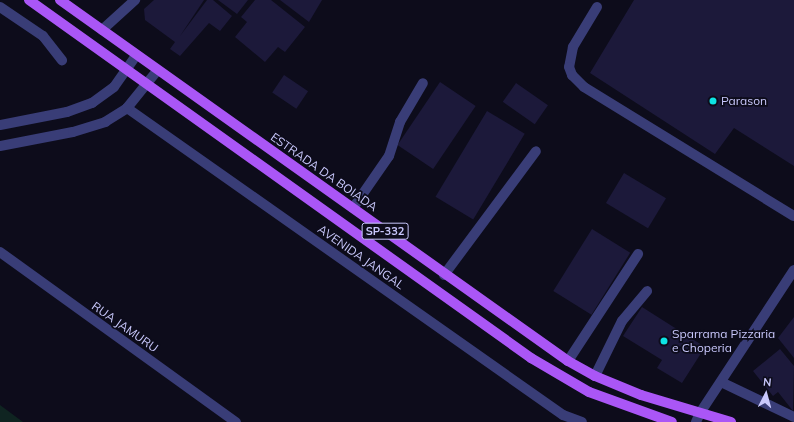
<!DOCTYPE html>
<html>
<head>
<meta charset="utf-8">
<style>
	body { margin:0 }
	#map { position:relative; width:794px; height:422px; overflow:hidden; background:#0d0c1b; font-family:Mulish,sans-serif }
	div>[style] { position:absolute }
	.green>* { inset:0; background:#0f2421 }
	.building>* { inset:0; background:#1c193a; transform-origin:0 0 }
	.minor>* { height:10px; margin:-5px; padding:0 5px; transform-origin:5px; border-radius:5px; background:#393d77 }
	.major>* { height:10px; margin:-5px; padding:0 5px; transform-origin:5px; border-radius:5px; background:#aa56f6 }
	.dots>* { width:11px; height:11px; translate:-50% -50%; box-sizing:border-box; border:2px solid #0d0c1b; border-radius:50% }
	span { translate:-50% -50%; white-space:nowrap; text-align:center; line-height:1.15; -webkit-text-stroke:3.5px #0d0c1b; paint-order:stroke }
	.shield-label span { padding:1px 3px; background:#0d0c1b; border:1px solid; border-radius:3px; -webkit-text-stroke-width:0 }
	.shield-label { font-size:11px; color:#c9c8fc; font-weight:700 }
	.poi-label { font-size:12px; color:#c9c8fc }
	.left { translate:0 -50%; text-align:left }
	.street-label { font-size:12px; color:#c9c8fc }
	.north { position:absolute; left:746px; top:374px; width:40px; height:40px; -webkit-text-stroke:3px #0d0c1b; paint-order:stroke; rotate:6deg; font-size:11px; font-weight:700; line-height:16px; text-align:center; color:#c9c8fc }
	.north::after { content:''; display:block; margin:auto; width:14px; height:18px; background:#c9c8fc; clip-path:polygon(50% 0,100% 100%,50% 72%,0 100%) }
</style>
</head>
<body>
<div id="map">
	<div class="green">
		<div style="clip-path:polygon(0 405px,23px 422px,0 422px)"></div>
	</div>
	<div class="building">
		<div style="clip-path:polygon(154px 0,204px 0,180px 36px,207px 0,213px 0,232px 16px,220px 31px,209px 23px,180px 56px,170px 49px,175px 42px,145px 20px,144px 9px)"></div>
		<div style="clip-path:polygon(218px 0,248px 0,237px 14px)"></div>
		<div style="clip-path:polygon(255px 0,271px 0,305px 27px,285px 52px,278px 47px,265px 62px,235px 37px,247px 22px,241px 17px)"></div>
		<div style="clip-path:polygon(280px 0,322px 0,309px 22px)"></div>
		<div style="clip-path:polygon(634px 0,794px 0,794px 166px,734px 128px,715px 154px,590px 73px)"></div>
		<div style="left:284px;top:75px;width:29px;height:21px;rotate:34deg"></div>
		<div style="left:440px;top:82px;width:43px;height:76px;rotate:34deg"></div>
		<div style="left:516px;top:83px;width:39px;height:23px;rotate:35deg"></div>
		<div style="left:487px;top:111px;width:44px;height:100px;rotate:31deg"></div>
		<div style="left:624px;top:173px;width:49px;height:35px;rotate:31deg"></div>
		<div style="left:592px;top:229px;width:45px;height:73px;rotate:32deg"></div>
		<div style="clip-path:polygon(642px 307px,705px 347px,682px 383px,657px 368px,662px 360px,623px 336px)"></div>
		<div style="clip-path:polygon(794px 317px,794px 358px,778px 338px)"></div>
		<div style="clip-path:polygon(780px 349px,794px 366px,793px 411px,778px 392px,773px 396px,753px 371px)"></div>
	</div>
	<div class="minor">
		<div style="left:0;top:7px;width:52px;rotate:34deg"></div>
		<div style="left:43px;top:36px;width:31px;rotate:52deg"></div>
		<div style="left:597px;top:7px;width:47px;rotate:121deg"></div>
		<div style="left:573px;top:47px;width:20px;rotate:101deg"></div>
		<div style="left:569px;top:67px;width:9px;rotate:69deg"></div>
		<div style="left:572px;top:75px;width:17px;rotate:45deg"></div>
		<div style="left:584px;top:87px;width:246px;rotate:31.6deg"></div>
		<div style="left:102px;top:30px;width:45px;rotate:-42.3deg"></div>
		<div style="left:127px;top:108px;width:533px;rotate:35.15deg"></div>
		<div style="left:563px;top:415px;width:20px;rotate:20deg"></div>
		<div style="left:0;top:125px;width:68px;rotate:-11deg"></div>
		<div style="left:67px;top:112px;width:27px;rotate:-20deg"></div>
		<div style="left:92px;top:103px;width:27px;rotate:-36deg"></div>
		<div style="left:114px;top:87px;width:39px;rotate:-55deg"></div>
		<div style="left:0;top:146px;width:74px;rotate:-10.9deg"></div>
		<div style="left:73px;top:132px;width:34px;rotate:-17deg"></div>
		<div style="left:105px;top:122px;width:26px;rotate:-32deg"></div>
		<div style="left:127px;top:108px;width:48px;rotate:-51deg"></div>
		<div style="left:353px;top:208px;width:63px;rotate:-55.3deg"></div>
		<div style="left:389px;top:156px;width:36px;rotate:-72deg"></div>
		<div style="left:400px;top:122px;width:45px;rotate:-59.5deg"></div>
		<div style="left:0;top:252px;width:291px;rotate:35.8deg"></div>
		<div style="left:444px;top:275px;width:154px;rotate:-53.4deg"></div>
		<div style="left:568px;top:361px;width:128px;rotate:-56.8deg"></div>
		<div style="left:595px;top:376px;width:61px;rotate:-63.9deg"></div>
		<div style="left:622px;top:321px;width:39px;rotate:-50deg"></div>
		<div style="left:721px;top:382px;width:81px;rotate:25.6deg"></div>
		<div style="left:696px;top:422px;width:10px;rotate:-66deg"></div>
		<div style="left:700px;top:413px;width:171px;rotate:-56.7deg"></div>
	</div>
	<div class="major">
		<div style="left:29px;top:0;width:617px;rotate:35.49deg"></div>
		<div style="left:531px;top:358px;width:67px;rotate:30.4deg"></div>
		<div style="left:589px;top:392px;width:88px;rotate:19.9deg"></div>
		<div style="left:60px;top:0;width:623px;rotate:35.4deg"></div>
		<div style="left:568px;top:361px;width:31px;rotate:29deg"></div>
		<div style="left:595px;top:376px;width:50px;rotate:22.4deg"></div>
		<div style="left:641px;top:395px;width:94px;rotate:16.7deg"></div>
	</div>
	<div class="dots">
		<div style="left:713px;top:101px;background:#0de4e4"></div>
		<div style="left:664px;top:341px;background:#0de4e4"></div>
	</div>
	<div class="shield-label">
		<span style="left:385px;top:231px">SP-332</span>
	</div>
	<div class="poi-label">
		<span class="left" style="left:721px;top:101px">Parason</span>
		<span class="left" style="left:672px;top:341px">Sparrama Pizzaria<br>e Choperia</span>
	</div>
	<div class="street-label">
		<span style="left:324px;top:172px;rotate:35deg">ESTRADA DA BOIADA</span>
		<span style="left:361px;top:257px;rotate:35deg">AVENIDA JANGAL</span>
		<span style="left:125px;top:327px;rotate:35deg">RUA JAMURU</span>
	</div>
	<div class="north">N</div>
</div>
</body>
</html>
